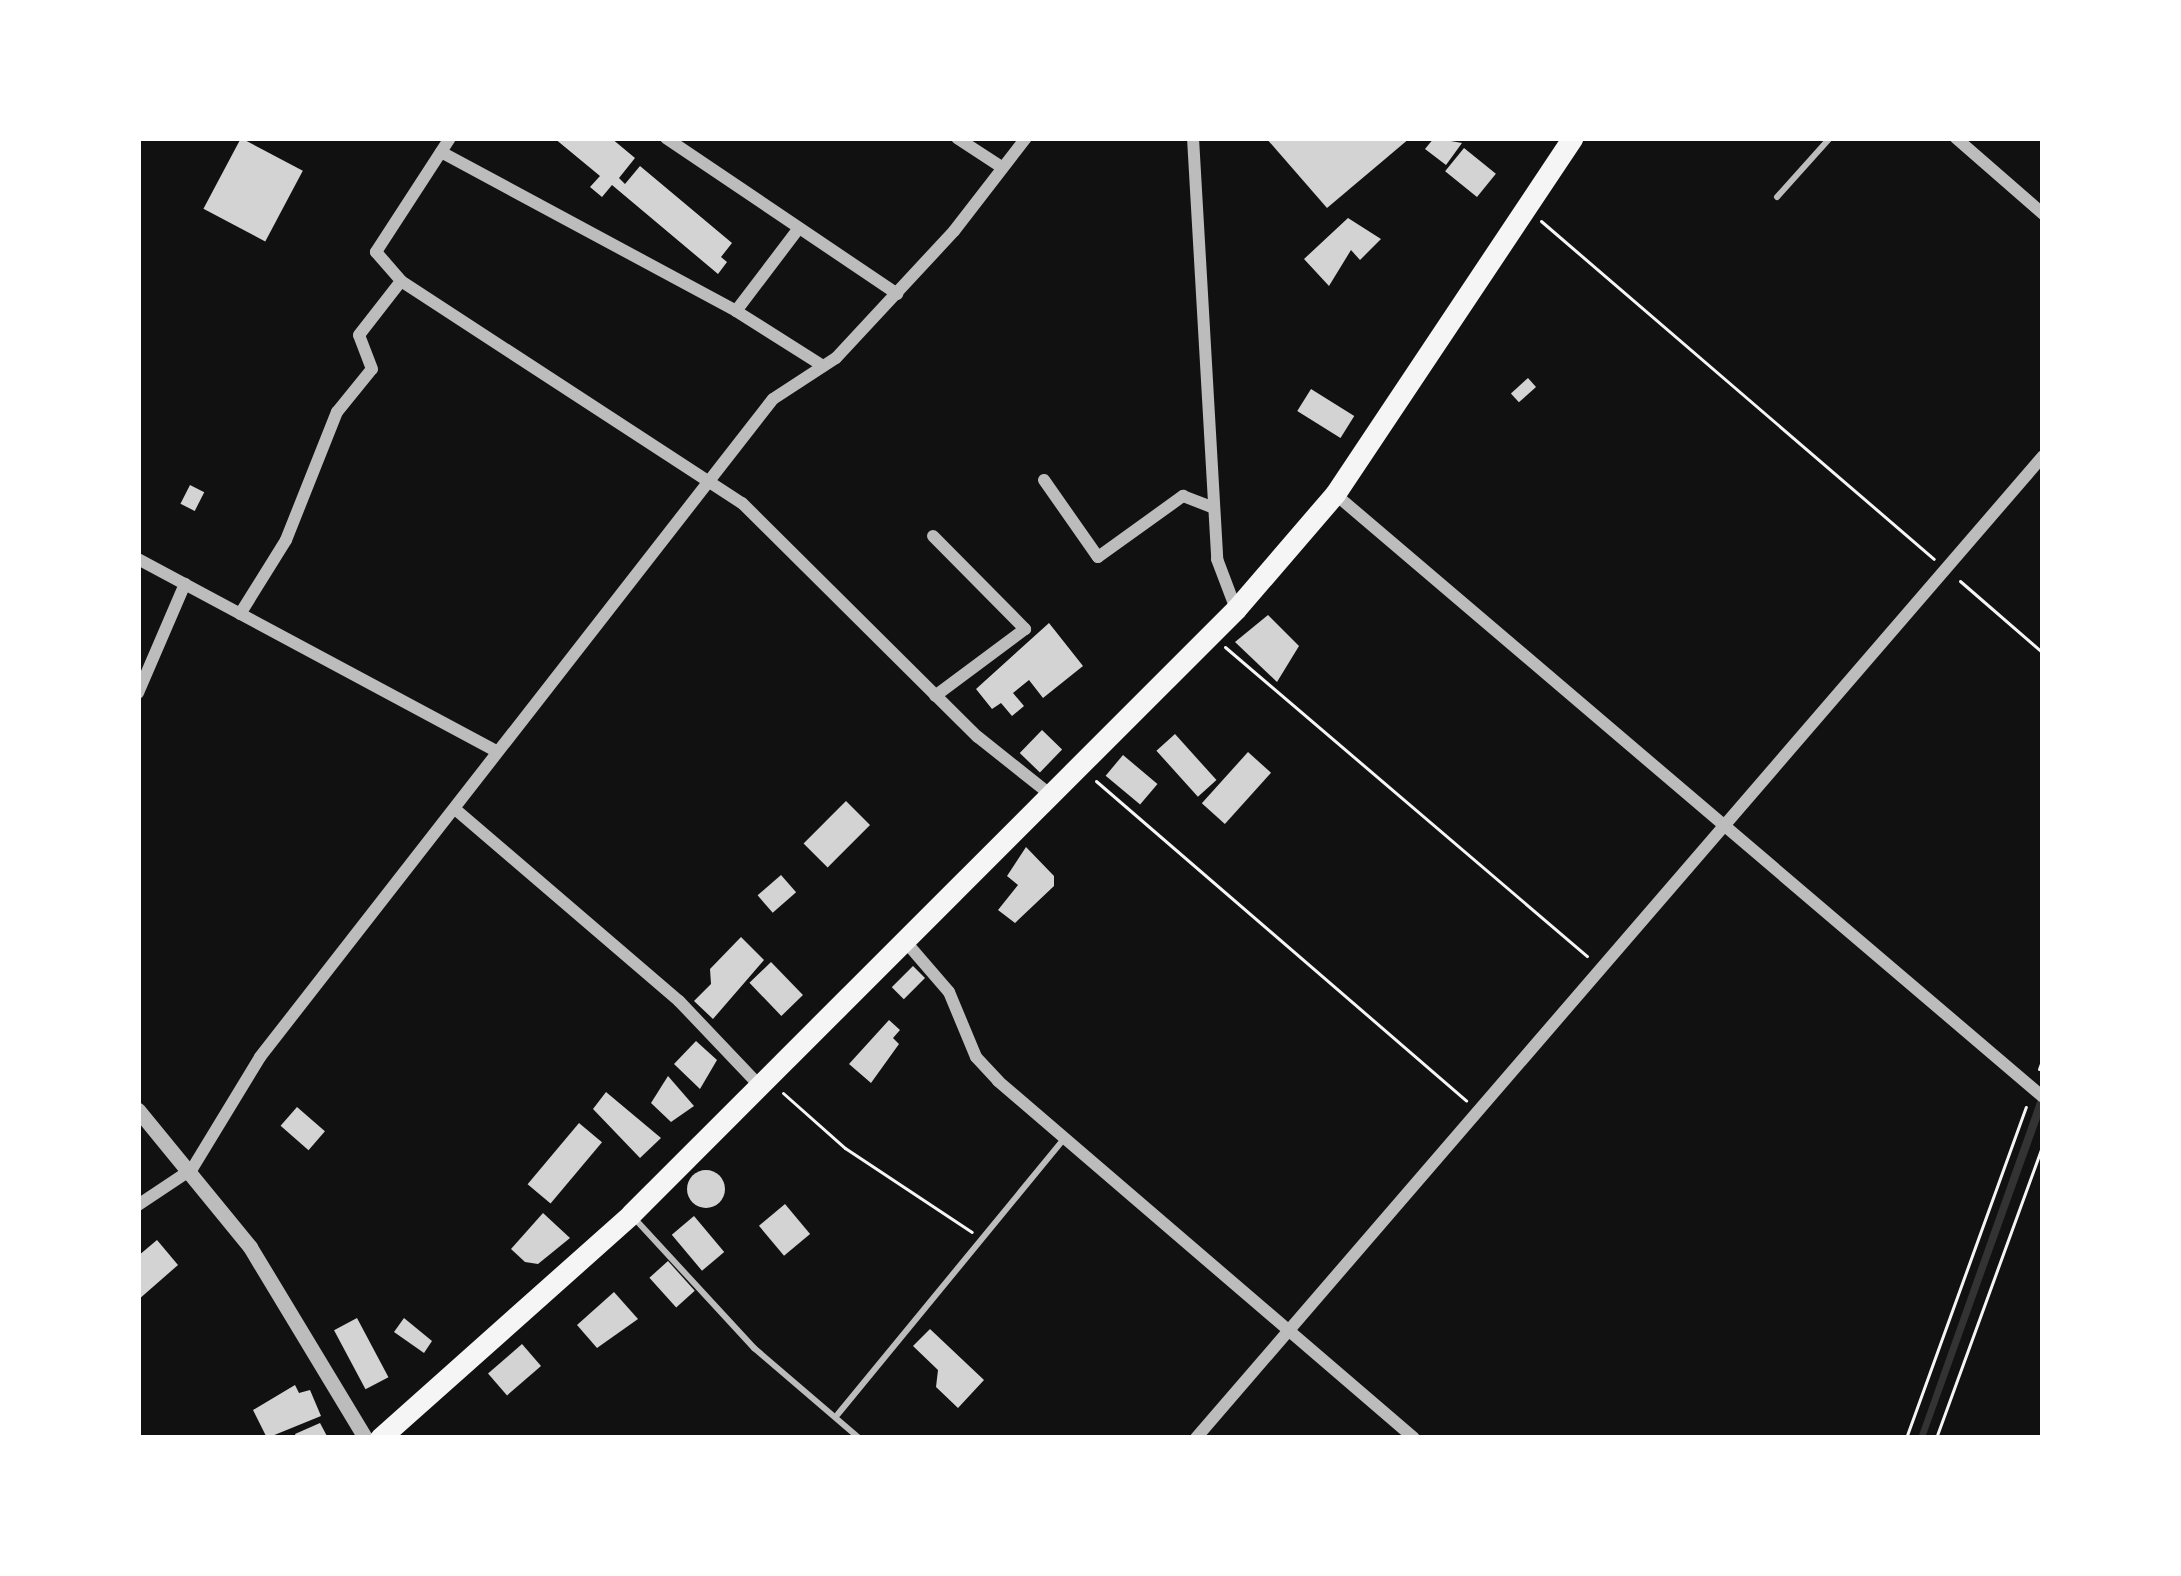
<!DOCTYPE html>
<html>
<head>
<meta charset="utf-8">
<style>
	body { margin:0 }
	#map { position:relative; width:2181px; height:1576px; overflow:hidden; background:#111; font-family:"IBM Plex Serif",serif }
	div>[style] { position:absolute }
	.water>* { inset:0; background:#333 }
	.building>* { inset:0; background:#d3d3d3; transform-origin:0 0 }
	.round { border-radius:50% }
	.path>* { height:3px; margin:-1.5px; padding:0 1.5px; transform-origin:1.5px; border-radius:1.5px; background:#f5f5f5 }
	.service>* { height:6px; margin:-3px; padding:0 3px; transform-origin:3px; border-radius:3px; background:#bcbcbc }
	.minor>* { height:12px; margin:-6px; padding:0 6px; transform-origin:6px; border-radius:6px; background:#bcbcbc }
	.tertiary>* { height:15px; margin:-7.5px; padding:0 7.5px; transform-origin:7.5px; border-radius:7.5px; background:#bcbcbc }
	.trunk>* { height:21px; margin:-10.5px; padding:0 10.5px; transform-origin:10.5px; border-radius:10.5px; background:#f5f5f5 }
	span { translate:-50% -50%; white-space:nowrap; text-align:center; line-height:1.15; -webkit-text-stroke:12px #fff; paint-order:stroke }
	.frame { position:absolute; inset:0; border:141px solid #fff; pointer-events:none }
</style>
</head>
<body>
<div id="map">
	<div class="water">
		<div style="clip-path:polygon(2043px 1085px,2043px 1110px,1925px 1438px,1918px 1438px)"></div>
	</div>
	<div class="building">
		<div style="left:241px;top:138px;width:70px;height:80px;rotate:28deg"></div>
		<div style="clip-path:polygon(554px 138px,611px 138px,635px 158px,619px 178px,625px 184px,640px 166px,732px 243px,721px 257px,727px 262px,718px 274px,612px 185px,602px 197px,590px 187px,600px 176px)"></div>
		<div style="clip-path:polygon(1266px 138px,1410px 138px,1327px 208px)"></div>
		<div style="clip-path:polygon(1434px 138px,1462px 143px,1446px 165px,1425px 149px)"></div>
		<div style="left:1464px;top:148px;width:41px;height:30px;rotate:39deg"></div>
		<div style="clip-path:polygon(1348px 218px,1381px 239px,1360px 260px,1351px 250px,1329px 286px,1304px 259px)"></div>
		<div style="left:1528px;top:378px;width:12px;height:23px;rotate:48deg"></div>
		<div style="left:1311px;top:389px;width:51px;height:26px;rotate:32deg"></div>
		<div style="left:190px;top:485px;width:16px;height:21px;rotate:27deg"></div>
		<div style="clip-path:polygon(1268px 615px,1299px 646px,1277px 682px,1235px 642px)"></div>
		<div style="clip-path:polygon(1049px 623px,1083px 666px,1043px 698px,1029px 680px,1013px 693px,1024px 706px,1012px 716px,1001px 703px,992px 709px,976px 689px)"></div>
		<div style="left:1042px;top:730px;width:28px;height:32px;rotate:44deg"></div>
		<div style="left:1175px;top:734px;width:62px;height:25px;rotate:48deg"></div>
		<div style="left:1248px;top:752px;width:31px;height:69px;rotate:42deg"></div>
		<div style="left:1123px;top:755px;width:45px;height:27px;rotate:40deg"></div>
		<div style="left:846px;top:801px;width:34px;height:60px;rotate:45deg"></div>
		<div style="clip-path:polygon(1026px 847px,1054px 876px,1054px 886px,1015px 923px,998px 910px,1018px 885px,1007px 876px)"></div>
		<div style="left:781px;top:875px;width:23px;height:31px;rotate:49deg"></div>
		<div style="clip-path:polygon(741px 937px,764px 960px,713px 1019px,694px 1001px,711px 984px,710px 969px)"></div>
		<div style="left:771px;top:962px;width:46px;height:30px;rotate:46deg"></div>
		<div style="left:913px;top:966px;width:17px;height:30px;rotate:45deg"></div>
		<div style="clip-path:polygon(889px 1020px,900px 1030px,893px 1038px,899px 1044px,871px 1083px,849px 1064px)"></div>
		<div style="clip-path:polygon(696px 1041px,717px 1060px,700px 1089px,674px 1064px)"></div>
		<div style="clip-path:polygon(668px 1076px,694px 1106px,671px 1122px,651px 1103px)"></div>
		<div style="clip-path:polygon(606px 1092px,661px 1138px,640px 1158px,593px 1109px)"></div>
		<div style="left:297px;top:1107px;width:37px;height:25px;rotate:41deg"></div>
		<div style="left:579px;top:1123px;width:30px;height:80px;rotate:40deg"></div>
		<div class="round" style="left:687px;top:1170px;width:38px;height:38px"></div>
		<div style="left:785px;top:1204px;width:39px;height:34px;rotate:50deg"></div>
		<div style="clip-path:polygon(543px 1213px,570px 1238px,538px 1264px,525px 1262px,511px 1249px)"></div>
		<div style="left:694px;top:1216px;width:47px;height:29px;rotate:50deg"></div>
		<div style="clip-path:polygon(157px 1240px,178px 1265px,138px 1300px,138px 1256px)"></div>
		<div style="left:668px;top:1261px;width:40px;height:25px;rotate:48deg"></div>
		<div style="clip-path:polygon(614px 1292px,638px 1319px,597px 1348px,577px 1325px)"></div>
		<div style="left:357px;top:1318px;width:67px;height:26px;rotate:62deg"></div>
		<div style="clip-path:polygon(404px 1318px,432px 1341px,424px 1353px,394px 1332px)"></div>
		<div style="clip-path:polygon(930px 1329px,984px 1380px,958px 1408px,936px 1387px,938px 1370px,913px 1346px)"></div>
		<div style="left:522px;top:1344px;width:29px;height:45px;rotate:49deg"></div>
		<div style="clip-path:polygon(295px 1385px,299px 1393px,310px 1390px,321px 1416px,267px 1438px,253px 1410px)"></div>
		<div style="clip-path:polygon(320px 1423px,328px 1438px,297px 1438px,295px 1434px)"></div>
	</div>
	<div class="path">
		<div style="left:1541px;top:221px;width:518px;rotate:40.7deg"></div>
		<div style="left:1960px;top:581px;width:110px;rotate:40.9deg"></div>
		<div style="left:1225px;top:647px;width:476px;rotate:40.5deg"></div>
		<div style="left:1096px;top:781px;width:489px;rotate:40.8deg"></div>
		<div style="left:2039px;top:1069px;width:12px;rotate:-70deg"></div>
		<div style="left:783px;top:1093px;width:83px;rotate:41.6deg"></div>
		<div style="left:845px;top:1148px;width:152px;rotate:33.5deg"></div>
		<div style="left:1906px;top:1438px;width:352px;rotate:-70.1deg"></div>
		<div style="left:1936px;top:1438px;width:313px;rotate:-70deg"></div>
	</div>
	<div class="service">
		<div style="left:1777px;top:197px;width:79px;rotate:-48.1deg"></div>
		<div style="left:635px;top:1219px;width:176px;rotate:47.3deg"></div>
		<div style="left:754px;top:1348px;width:138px;rotate:40.6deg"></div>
		<div style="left:838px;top:1414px;width:356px;rotate:-50.6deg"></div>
	</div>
	<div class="minor">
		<div style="left:450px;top:138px;width:136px;rotate:123deg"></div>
		<div style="left:376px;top:252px;width:38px;rotate:49deg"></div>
		<div style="left:401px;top:281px;width:407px;rotate:33.1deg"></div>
		<div style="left:742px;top:503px;width:332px;rotate:44.8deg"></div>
		<div style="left:978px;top:737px;width:93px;rotate:38.5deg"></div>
		<div style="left:666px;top:138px;width:279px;rotate:34deg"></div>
		<div style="left:957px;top:138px;width:51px;rotate:33.1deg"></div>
		<div style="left:1193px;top:138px;width:422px;rotate:86.7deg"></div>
		<div style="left:1217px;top:559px;width:53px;rotate:69.2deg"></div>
		<div style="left:1956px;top:138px;width:116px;rotate:41.1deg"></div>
		<div style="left:441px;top:152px;width:335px;rotate:28.3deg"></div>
		<div style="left:736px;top:311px;width:104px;rotate:-52.8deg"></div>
		<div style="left:736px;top:311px;width:103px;rotate:32.3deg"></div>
		<div style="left:1044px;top:480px;width:94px;rotate:55deg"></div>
		<div style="left:1098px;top:557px;width:105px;rotate:-35.7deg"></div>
		<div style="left:1183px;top:496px;width:33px;rotate:21deg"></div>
		<div style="left:1335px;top:494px;width:930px;rotate:40.42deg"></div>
		<div style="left:933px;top:536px;width:131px;rotate:45.3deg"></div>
		<div style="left:1025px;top:629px;width:112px;rotate:143.3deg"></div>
		<div style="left:138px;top:559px;width:406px;rotate:28.2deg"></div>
		<div style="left:240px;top:614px;width:87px;rotate:-58.1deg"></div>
		<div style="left:286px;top:540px;width:138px;rotate:-68.3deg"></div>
		<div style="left:337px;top:412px;width:55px;rotate:-50.9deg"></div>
		<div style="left:372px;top:369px;width:36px;rotate:-111deg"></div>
		<div style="left:359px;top:335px;width:68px;rotate:-52.1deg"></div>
		<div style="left:138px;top:693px;width:119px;rotate:-66.7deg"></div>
		<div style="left:455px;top:809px;width:295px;rotate:40.6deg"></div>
		<div style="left:679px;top:1001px;width:115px;rotate:46.4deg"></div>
		<div style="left:905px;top:941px;width:67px;rotate:49.2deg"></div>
		<div style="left:949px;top:992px;width:70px;rotate:67.4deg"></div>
		<div style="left:976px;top:1057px;width:33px;rotate:47deg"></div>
		<div style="left:998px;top:1081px;width:548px;rotate:40.64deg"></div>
		<div style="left:138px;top:1205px;width:65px;rotate:-33.7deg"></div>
		<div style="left:192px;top:1169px;width:131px;rotate:-58.7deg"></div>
		<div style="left:260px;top:1057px;width:834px;rotate:-52.06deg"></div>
		<div style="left:773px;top:399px;width:75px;rotate:-33.1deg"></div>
		<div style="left:836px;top:358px;width:173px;rotate:-47.1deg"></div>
		<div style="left:954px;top:231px;width:118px;rotate:-52.3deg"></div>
		<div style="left:1196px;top:1438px;width:1297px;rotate:-49.22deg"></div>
	</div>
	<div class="tertiary">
		<div style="left:138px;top:1110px;width:177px;rotate:50.7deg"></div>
		<div style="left:250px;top:1247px;width:223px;rotate:58.9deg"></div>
	</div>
	<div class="trunk">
		<div style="left:380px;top:1438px;width:336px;rotate:-41.7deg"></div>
		<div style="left:631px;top:1214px;width:856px;rotate:-45deg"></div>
		<div style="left:1236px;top:609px;width:152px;rotate:-49.3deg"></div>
		<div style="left:1335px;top:494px;width:428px;rotate:-56.3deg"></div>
	</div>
	<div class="frame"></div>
</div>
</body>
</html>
